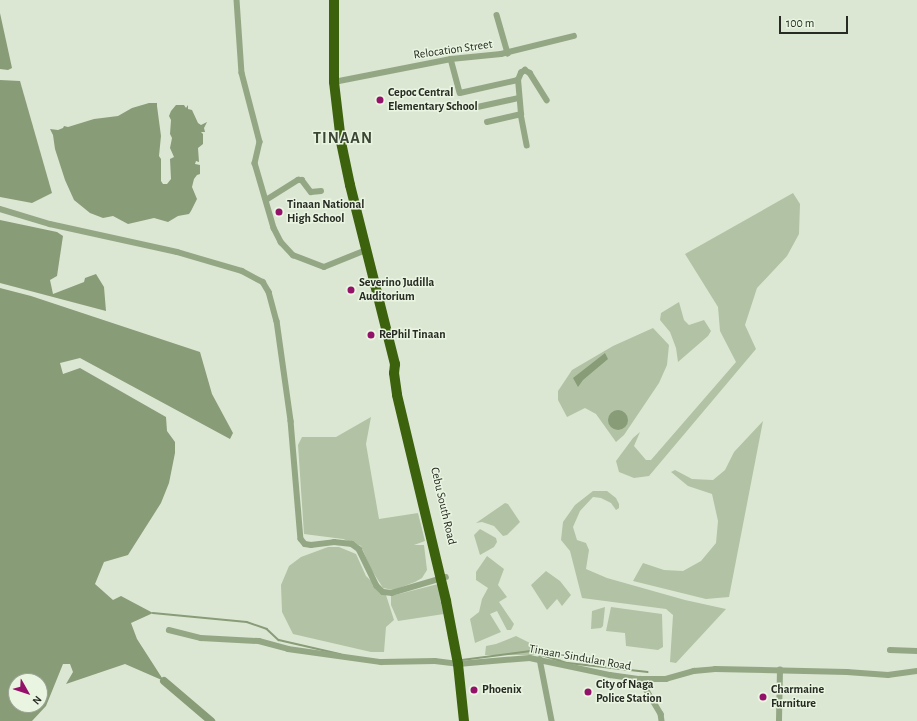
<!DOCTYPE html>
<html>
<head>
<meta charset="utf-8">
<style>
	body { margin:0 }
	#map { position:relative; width:917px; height:721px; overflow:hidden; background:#dce7d3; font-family:"Alegreya Sans",sans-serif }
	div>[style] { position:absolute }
	.green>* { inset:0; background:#b1c3a4 }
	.water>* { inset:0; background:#889c78 }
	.round { border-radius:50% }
	.stream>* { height:1.5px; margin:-0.75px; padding:0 0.75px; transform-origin:0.75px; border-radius:0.75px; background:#889c78 }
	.river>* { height:8px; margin:-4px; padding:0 4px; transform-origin:4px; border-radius:4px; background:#889c78 }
	.street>* { height:5.5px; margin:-2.75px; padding:0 2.75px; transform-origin:2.75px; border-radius:2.75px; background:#94a785 }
	.highway>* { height:10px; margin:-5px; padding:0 5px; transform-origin:5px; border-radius:5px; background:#3c620d }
	.dots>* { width:11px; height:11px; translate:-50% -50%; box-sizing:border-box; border:2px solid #e9f5e0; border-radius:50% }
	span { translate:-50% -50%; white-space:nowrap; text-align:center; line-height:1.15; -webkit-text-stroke:3px #e9f5e0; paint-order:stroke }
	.street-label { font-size:12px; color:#272b24 }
	.poi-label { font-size:12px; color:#272b24; font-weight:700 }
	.left { translate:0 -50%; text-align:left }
	.district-label { font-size:16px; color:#3c4635; font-weight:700; letter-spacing:1px }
	.north { position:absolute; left:8px; top:673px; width:40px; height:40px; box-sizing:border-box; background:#e9f5e0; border:1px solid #9ba495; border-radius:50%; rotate:129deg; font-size:11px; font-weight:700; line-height:16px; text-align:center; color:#272b24 }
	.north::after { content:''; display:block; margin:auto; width:14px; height:18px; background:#94116a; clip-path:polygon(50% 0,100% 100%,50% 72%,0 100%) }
	.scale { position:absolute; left:779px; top:16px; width:69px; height:18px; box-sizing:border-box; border:2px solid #272b24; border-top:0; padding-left:5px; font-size:12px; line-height:14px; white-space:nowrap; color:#272b24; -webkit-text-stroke:3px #e9f5e0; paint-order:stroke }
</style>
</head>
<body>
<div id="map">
	<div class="green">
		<div style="clip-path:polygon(793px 193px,800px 204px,799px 234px,787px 256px,757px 288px,745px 325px,756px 349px,649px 476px,634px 478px,619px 472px,616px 461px,633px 438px,640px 432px,634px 446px,646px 460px,651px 460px,736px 362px,720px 331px,718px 307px,685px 254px)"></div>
		<div style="clip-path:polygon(679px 302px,684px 320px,689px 325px,704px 320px,711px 331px,708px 336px,678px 362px,676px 348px,670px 332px,660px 320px,661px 313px)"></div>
		<div style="clip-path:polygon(653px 328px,669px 345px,667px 365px,659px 383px,624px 435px,616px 442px,596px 414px,585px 408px,567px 417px,558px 400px,558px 391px,572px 370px,613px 346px)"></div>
		<div style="clip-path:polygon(371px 417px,366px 444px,379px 519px,418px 513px,425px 541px,414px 545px,424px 545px,427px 570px,422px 578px,415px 582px,394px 590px,383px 588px,371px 569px,361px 546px,343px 539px,304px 534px,298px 445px,302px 437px,336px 437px)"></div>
		<div style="clip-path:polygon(763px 421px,729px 597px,706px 599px,633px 581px,643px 563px,664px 570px,683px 571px,701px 561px,716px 543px,718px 521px,712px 494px,688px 486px,671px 472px,675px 470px,692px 479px,713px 480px,725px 470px,734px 452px)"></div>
		<div style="clip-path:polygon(593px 491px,607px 491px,616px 498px,619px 504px,619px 508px,616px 510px,611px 503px,601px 498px,593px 497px,580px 511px,573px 527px,577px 540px,586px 543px,589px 550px,586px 569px,607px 578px,685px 600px,726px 609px,676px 663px,670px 662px,673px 615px,666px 609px,582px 598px,570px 551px,561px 540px,563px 522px,575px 505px)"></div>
		<div style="clip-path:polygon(505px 503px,508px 504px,520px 522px,507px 535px,503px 536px,494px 526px,482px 522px,476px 523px)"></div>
		<div style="clip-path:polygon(480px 529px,496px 538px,497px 542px,494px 547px,480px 555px,474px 535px)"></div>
		<div style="clip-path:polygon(328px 547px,339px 547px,356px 554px,366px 576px,386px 595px,394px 620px,386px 627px,384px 652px,371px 652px,293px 634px,282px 612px,281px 585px,289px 566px,301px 557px)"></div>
		<div style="clip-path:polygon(487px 556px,504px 569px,498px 585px,507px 597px,499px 602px,514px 624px,511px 630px,507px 630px,497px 611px,490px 614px,501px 632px,475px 643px,470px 619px,479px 612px,482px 599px,488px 588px,476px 580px,476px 572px)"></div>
		<div style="clip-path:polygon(546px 571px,560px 581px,571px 595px,562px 606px,557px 599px,547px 610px,531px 585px)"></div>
		<div style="clip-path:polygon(438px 584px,444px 614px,398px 621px,391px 605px,391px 596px)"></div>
		<div style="clip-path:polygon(605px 607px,603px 626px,601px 628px,591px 629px,592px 611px)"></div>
		<div style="clip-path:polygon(611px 607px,662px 614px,663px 647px,658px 650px,626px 646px,625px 633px,606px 631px)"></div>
		<div style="clip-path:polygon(516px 636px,542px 649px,558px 651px,562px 663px,538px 655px,485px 655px,486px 646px,496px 644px)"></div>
	</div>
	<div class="water">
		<div style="clip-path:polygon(0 13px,12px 68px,8px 70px,0 69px)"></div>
		<div style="clip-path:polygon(0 80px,20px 81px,52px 193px,32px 203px,0 197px)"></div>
		<div style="clip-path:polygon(149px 103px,157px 103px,157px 106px,161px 136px,159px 156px,161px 159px,161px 181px,163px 184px,167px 184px,171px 179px,170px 159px,174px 157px,170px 148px,172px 138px,170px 134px,171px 120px,169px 116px,171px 111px,176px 105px,184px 105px,186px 108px,188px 105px,188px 109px,192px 110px,198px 123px,201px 125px,207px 122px,204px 128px,205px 132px,201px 132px,203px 134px,203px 144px,198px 148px,199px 162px,196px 161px,195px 164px,200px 165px,200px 174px,197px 175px,194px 179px,192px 187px,197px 199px,191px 211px,189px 214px,178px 216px,168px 222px,154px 218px,128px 224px,113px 216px,103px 218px,90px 213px,74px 200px,65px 180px,55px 149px,53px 135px,50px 129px,58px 130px,63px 128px,64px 126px,68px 127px,94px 119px,118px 116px,132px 108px)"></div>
		<div style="clip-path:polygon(0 220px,57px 232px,63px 236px,57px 276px,50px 280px,53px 294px,84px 282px,85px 278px,96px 274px,104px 287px,106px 311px,0 283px)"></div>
		<div style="clip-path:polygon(evenodd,0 288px,31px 296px,200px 352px,212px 394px,233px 433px,230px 439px,80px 358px,60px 363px,63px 374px,80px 368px,166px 417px,167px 431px,175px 442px,175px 453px,169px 483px,161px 503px,128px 555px,104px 562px,95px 584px,113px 600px,121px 596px,153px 613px,131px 623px,137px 639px,164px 681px,125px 664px,66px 684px,73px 672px,70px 664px,63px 664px,46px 706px,32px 721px,0 721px,0 288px,16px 681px,40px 681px,40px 705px,16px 705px,16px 681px)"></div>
		<div style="clip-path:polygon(605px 353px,608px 359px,583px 380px,578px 387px,573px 378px)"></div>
		<div class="round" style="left:608px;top:410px;width:20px;height:20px"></div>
	</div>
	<div class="stream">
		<div style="left:153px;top:613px;width:94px;rotate:5.5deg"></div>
		<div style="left:247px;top:622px;width:21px;rotate:19deg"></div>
		<div style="left:267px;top:629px;width:16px;rotate:43deg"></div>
		<div style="left:279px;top:640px;width:63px;rotate:12.9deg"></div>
		<div style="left:462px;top:660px;width:69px;rotate:-7.5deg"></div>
		<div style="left:530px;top:651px;width:40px;rotate:18deg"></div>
		<div style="left:568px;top:663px;width:80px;rotate:6.5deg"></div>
	</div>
	<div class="river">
		<div style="left:164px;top:681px;width:62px;rotate:40.4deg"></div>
	</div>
	<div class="street">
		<div style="left:237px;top:0;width:73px;rotate:86.1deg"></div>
		<div style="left:242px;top:73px;width:71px;rotate:75.4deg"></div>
		<div style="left:260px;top:142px;width:22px;rotate:103deg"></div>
		<div style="left:255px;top:163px;width:68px;rotate:73.7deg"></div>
		<div style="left:274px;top:228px;width:16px;rotate:63deg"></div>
		<div style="left:281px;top:242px;width:18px;rotate:47deg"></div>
		<div style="left:293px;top:255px;width:33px;rotate:21deg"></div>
		<div style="left:324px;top:267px;width:45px;rotate:-22deg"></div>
		<div style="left:497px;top:15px;width:40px;rotate:74deg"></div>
		<div style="left:451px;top:59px;width:35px;rotate:75deg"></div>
		<div style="left:460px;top:93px;width:59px;rotate:-12.6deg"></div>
		<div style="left:334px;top:82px;width:119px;rotate:-11.1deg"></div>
		<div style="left:451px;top:59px;width:50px;rotate:-5.7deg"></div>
		<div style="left:501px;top:54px;width:75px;rotate:-13.9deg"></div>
		<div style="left:473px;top:108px;width:47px;rotate:-12.3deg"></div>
		<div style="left:521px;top:114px;width:34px;rotate:-95deg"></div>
		<div style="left:518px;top:80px;width:8px;rotate:-67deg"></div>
		<div style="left:521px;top:73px;width:5px;rotate:-37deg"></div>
		<div style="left:525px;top:70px;width:6px;rotate:31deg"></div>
		<div style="left:530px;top:73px;width:32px;rotate:58deg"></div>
		<div style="left:487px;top:122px;width:35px;rotate:-13deg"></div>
		<div style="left:521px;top:114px;width:32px;rotate:79deg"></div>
		<div style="left:266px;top:200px;width:38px;rotate:-32deg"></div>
		<div style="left:298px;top:180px;width:4px"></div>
		<div style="left:302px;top:180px;width:15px;rotate:53deg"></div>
		<div style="left:311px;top:192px;width:10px;rotate:-6deg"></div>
		<div style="left:0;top:209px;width:52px;rotate:16.7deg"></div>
		<div style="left:50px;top:224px;width:130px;rotate:12.4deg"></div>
		<div style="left:177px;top:252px;width:68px;rotate:16.3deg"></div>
		<div style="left:242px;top:271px;width:24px;rotate:28deg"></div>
		<div style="left:263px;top:282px;width:12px;rotate:59deg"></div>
		<div style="left:269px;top:292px;width:30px;rotate:75deg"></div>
		<div style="left:277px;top:321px;width:101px;rotate:82deg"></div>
		<div style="left:291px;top:421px;width:118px;rotate:85.2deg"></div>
		<div style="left:301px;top:539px;width:6px;rotate:51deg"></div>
		<div style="left:305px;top:544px;width:6px;rotate:9deg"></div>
		<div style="left:311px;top:545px;width:23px;rotate:-7deg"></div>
		<div style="left:334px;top:542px;width:18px;rotate:6deg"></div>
		<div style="left:352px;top:544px;width:9px;rotate:36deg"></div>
		<div style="left:359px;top:549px;width:41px;rotate:64.1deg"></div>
		<div style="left:377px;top:586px;width:8px;rotate:45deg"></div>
		<div style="left:383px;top:592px;width:9px;rotate:6deg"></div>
		<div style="left:392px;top:593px;width:56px;rotate:-16.5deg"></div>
		<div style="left:169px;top:630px;width:33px;rotate:14deg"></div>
		<div style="left:201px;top:638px;width:58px;rotate:3deg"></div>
		<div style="left:259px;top:641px;width:30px;rotate:15deg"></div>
		<div style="left:288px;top:649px;width:94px;rotate:8deg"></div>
		<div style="left:381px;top:662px;width:54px;rotate:-1.1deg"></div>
		<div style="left:435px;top:661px;width:23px;rotate:7deg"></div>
		<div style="left:458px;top:664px;width:72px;rotate:-4.8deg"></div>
		<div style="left:530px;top:658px;width:82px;rotate:12deg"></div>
		<div style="left:610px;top:675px;width:30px;rotate:8deg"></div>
		<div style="left:640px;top:679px;width:26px"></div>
		<div style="left:666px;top:679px;width:29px;rotate:-16deg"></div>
		<div style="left:694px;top:671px;width:21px;rotate:-5deg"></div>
		<div style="left:715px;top:669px;width:132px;rotate:1.3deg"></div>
		<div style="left:847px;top:672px;width:41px;rotate:4.2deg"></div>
		<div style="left:888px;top:675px;width:29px;rotate:-8deg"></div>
		<div style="left:890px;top:650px;width:27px;rotate:2deg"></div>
		<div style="left:540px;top:659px;width:63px;rotate:79deg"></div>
		<div style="left:640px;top:679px;width:41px;rotate:59deg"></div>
		<div style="left:661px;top:714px;width:7px;rotate:82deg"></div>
		<div style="left:779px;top:721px;width:51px;rotate:-88.9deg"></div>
	</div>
	<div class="highway">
		<div style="left:334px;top:0;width:82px;rotate:90deg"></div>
		<div style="left:334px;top:82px;width:60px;rotate:83.3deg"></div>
		<div style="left:341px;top:142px;width:44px;rotate:78.2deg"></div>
		<div style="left:350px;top:185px;width:185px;rotate:75.9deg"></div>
		<div style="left:395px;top:364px;width:9px;rotate:96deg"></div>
		<div style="left:394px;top:373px;width:22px;rotate:82deg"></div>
		<div style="left:397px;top:395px;width:212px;rotate:76.6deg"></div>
		<div style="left:446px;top:601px;width:64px;rotate:79.2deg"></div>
		<div style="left:458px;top:664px;width:57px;rotate:84deg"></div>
	</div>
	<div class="dots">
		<div style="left:380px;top:100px;background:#94116a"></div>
		<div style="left:279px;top:212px;background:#94116a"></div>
		<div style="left:351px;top:290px;background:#94116a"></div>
		<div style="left:371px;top:335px;background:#94116a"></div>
		<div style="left:474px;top:690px;background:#94116a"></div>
		<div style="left:588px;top:692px;background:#94116a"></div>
		<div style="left:763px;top:697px;background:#94116a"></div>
	</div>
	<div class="street-label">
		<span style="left:453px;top:50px;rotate:-8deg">Relocation Street</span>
		<span style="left:443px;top:506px;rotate:77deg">Cebu South Road</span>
		<span style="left:580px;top:658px;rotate:10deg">Tinaan-Sindulan Road</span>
	</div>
	<div class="poi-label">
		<span class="left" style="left:388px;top:100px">Cepoc Central<br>Elementary School</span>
		<span class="left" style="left:287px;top:212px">Tinaan National<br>High School</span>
		<span class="left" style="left:359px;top:290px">Severino Judilla<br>Auditorium</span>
		<span class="left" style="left:379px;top:335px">RePhil Tinaan</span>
		<span class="left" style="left:596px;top:692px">City of Naga<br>Police Station</span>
		<span class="left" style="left:482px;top:690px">Phoenix</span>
		<span class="left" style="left:771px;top:697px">Charmaine<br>Furniture</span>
	</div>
	<div class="district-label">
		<span style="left:343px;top:138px">TINAAN</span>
	</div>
	<div class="north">N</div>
	<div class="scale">100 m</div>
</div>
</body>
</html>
